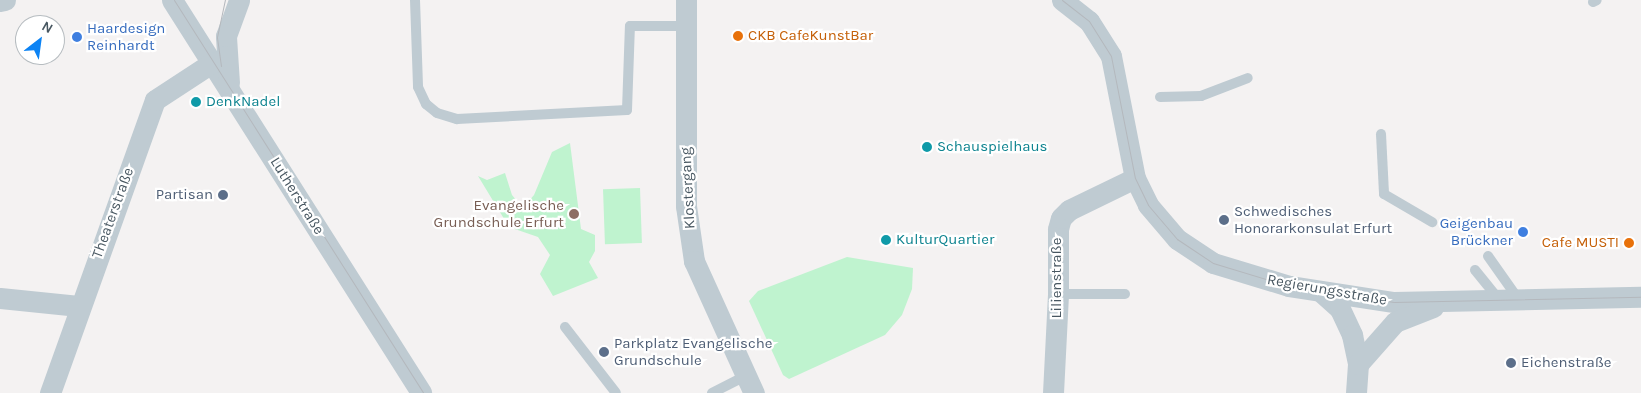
<!DOCTYPE html>
<html>
<head>
<meta charset="utf-8">
<style>
	body { margin:0 }
	#map { position:relative; width:1641px; height:393px; overflow:hidden; background:#f4f2f2; font-family:Karla,sans-serif }
	div>[style] { position:absolute }
	.green>* { inset:0; background:#bff3cf; transform-origin:0 0 }
	.lane>* { height:10px; margin:-5px; padding:0 5px; transform-origin:5px; border-radius:5px; background:#bfcbd2 }
	.street>* { height:21px; margin:-10.5px; padding:0 10.5px; transform-origin:10.5px; border-radius:10.5px; background:#bfcbd2 }
	.tram>* { height:1px; margin:-0.5px; padding:0 0.5px; transform-origin:0.5px; border-radius:0.5px; background:#b4b8bd }
	.dots>* { width:14px; height:14px; translate:-50% -50%; box-sizing:border-box; border:2px solid #fff; border-radius:50% }
	span { translate:-50% -50%; white-space:nowrap; text-align:center; line-height:1.15; -webkit-text-stroke:4.5px #fff; paint-order:stroke }
	.shop-label { font-size:15px; color:#366cbe }
	.left { translate:0 -50%; text-align:left }
	.right { translate:-100% -50%; text-align:right }
	.food-label { font-size:15px; color:#c56008 }
	.culture-label { font-size:15px; color:#0d838f }
	.street-label { font-size:15px; color:#485761 }
	.service-label { font-size:15px; color:#4e5e75 }
	.education-label { font-size:15px; color:#785e54 }
	.north { position:absolute; left:15px; top:15px; width:50px; height:50px; box-sizing:border-box; background:#fff; border:1px solid #b6bcc0; border-radius:50%; rotate:30deg; font-size:14px; font-weight:700; line-height:20px; text-align:center; color:#485761 }
	.north::after { content:''; display:block; margin:auto; width:18px; height:22px; background:#0c83f4; clip-path:polygon(50% 0,100% 100%,50% 72%,0 100%) }
</style>
</head>
<body>
<div id="map">
	<div class="green">
		<div style="clip-path:polygon(570px 143px,581px 229px,595px 235px,595px 251px,589px 262px,598px 278px,553px 296px,540px 274px,550px 255px,538px 237px,509px 227px,478px 176px,487px 180px,505px 173px,512px 195px,517px 201px,527px 203px,534px 195px,552px 152px)"></div>
		<div style="left:640px;top:188px;width:55px;height:37px;rotate:88deg"></div>
		<div style="clip-path:polygon(847px 257px,913px 268px,912px 289px,902px 315px,885px 335px,789px 379px,783px 375px,749px 301px,758px 291px)"></div>
	</div>
	<div class="lane">
		<div style="left:415px;top:0;width:87px;rotate:88deg"></div>
		<div style="left:418px;top:87px;width:19px;rotate:65deg"></div>
		<div style="left:426px;top:104px;width:14px;rotate:39deg"></div>
		<div style="left:437px;top:113px;width:21px;rotate:17deg"></div>
		<div style="left:457px;top:119px;width:170px;rotate:-3deg"></div>
		<div style="left:627px;top:110px;width:84px;rotate:-88deg"></div>
		<div style="left:630px;top:26px;width:55px"></div>
		<div style="left:1593px;top:2px;width:4px;rotate:-27deg"></div>
		<div style="left:1160px;top:97px;width:41px;rotate:-1.4deg"></div>
		<div style="left:1201px;top:96px;width:50px;rotate:-21deg"></div>
		<div style="left:1381px;top:134px;width:60px;rotate:87.1deg"></div>
		<div style="left:1384px;top:194px;width:56px;rotate:30.3deg"></div>
		<div style="left:1488px;top:256px;width:54px;rotate:54.8deg"></div>
		<div style="left:1475px;top:270px;width:36px;rotate:51deg"></div>
		<div style="left:1058px;top:294px;width:67px"></div>
		<div style="left:565px;top:327px;width:83px;rotate:52.3deg"></div>
		<div style="left:712px;top:393px;width:38px;rotate:-27deg"></div>
	</div>
	<div class="street">
		<div style="left:172px;top:0;width:465px;rotate:57.6deg"></div>
		<div style="left:686px;top:0;width:206px;rotate:90deg"></div>
		<div style="left:686px;top:206px;width:56px;rotate:81.7deg"></div>
		<div style="left:694px;top:261px;width:145px;rotate:65.6deg"></div>
		<div style="left:1062px;top:0;width:34px;rotate:38deg"></div>
		<div style="left:1089px;top:21px;width:41px;rotate:57.8deg"></div>
		<div style="left:1111px;top:56px;width:124px;rotate:78.9deg"></div>
		<div style="left:1135px;top:178px;width:30px;rotate:64deg"></div>
		<div style="left:1148px;top:205px;width:45px;rotate:49.5deg"></div>
		<div style="left:1177px;top:239px;width:43px;rotate:33.7deg"></div>
		<div style="left:1213px;top:263px;width:79px;rotate:16.8deg"></div>
		<div style="left:1289px;top:286px;width:106px;rotate:8.7deg"></div>
		<div style="left:1394px;top:302px;width:247px;rotate:-1.2deg"></div>
		<div style="left:0;top:1px;width:5px;rotate:-11deg"></div>
		<div style="left:229px;top:83px;width:47px;rotate:-93.7deg"></div>
		<div style="left:226px;top:36px;width:38px;rotate:-70deg"></div>
		<div style="left:1320px;top:291px;width:27px;rotate:42deg"></div>
		<div style="left:1340px;top:309px;width:29px;rotate:65deg"></div>
		<div style="left:1352px;top:335px;width:30px;rotate:78deg"></div>
		<div style="left:1358px;top:364px;width:29px;rotate:94deg"></div>
		<div style="left:0;top:298px;width:79px;rotate:5.8deg"></div>
		<div style="left:1358px;top:364px;width:56px;rotate:-48.6deg"></div>
		<div style="left:1395px;top:322px;width:41px;rotate:-21.5deg"></div>
		<div style="left:50px;top:393px;width:311px;rotate:-70.3deg"></div>
		<div style="left:155px;top:100px;width:69px;rotate:-33.2deg"></div>
		<div style="left:1053px;top:393px;width:99px;rotate:-87.1deg"></div>
		<div style="left:1058px;top:294px;width:65px;rotate:-90deg"></div>
		<div style="left:1058px;top:229px;width:11px;rotate:-75deg"></div>
		<div style="left:1061px;top:218px;width:11px;rotate:-45deg"></div>
		<div style="left:1069px;top:210px;width:73px;rotate:-25.9deg"></div>
	</div>
	<div class="tram">
		<div style="left:174px;top:0;width:465px;rotate:57.6deg"></div>
		<div style="left:1062px;top:0;width:34px;rotate:38deg"></div>
		<div style="left:1089px;top:21px;width:41px;rotate:57.8deg"></div>
		<div style="left:1111px;top:56px;width:124px;rotate:78.9deg"></div>
		<div style="left:1135px;top:178px;width:30px;rotate:64deg"></div>
		<div style="left:1148px;top:205px;width:45px;rotate:49.5deg"></div>
		<div style="left:1177px;top:239px;width:43px;rotate:33.7deg"></div>
		<div style="left:1213px;top:263px;width:79px;rotate:16.8deg"></div>
		<div style="left:1289px;top:286px;width:106px;rotate:8.7deg"></div>
		<div style="left:1394px;top:302px;width:247px;rotate:-1.2deg"></div>
		<div style="left:221px;top:66px;width:29px;rotate:-98deg"></div>
		<div style="left:217px;top:37px;width:38px;rotate:-78deg"></div>
	</div>
	<div class="dots">
		<div style="left:738px;top:36px;background:#e8710a"></div>
		<div style="left:77px;top:37px;background:#3f7fe0"></div>
		<div style="left:196px;top:102px;background:#0f9aa8"></div>
		<div style="left:927px;top:147px;background:#0f9aa8"></div>
		<div style="left:223px;top:195px;background:#5c6f8a"></div>
		<div style="left:574px;top:214px;background:#8d6e63"></div>
		<div style="left:1224px;top:220px;background:#5c6f8a"></div>
		<div style="left:1523px;top:232px;background:#3f7fe0"></div>
		<div style="left:886px;top:240px;background:#0f9aa8"></div>
		<div style="left:1629px;top:243px;background:#e8710a"></div>
		<div style="left:604px;top:352px;background:#5c6f8a"></div>
		<div style="left:1511px;top:363px;background:#5c6f8a"></div>
	</div>
	<div class="shop-label">
		<span class="left" style="left:87px;top:37px">Haardesign<br>Reinhardt</span>
		<span class="right" style="left:1513px;top:232px">Geigenbau<br>Brückner</span>
	</div>
	<div class="food-label">
		<span class="left" style="left:748px;top:36px">CKB CafeKunstBar</span>
		<span class="right" style="left:1619px;top:243px">Cafe MUSTI</span>
	</div>
	<div class="culture-label">
		<span class="left" style="left:206px;top:102px">DenkNadel</span>
		<span class="left" style="left:937px;top:147px">Schauspielhaus</span>
		<span class="left" style="left:896px;top:240px">KulturQuartier</span>
	</div>
	<div class="street-label">
		<span style="left:688px;top:188px;rotate:-93deg">Klostergang</span>
		<span style="left:297px;top:196px;rotate:58deg">Lutherstraße</span>
		<span style="left:113px;top:213px;rotate:-70deg">Theaterstraße</span>
		<span style="left:1057px;top:278px;rotate:-90deg">Lilienstraße</span>
		<span style="left:1327px;top:290px;rotate:10deg">Regierungsstraße</span>
	</div>
	<div class="service-label">
		<span class="right" style="left:213px;top:195px">Partisan</span>
		<span class="left" style="left:1234px;top:220px">Schwedisches<br>Honorarkonsulat Erfurt</span>
		<span class="left" style="left:614px;top:352px">Parkplatz Evangelische<br>Grundschule</span>
		<span class="left" style="left:1521px;top:363px">Eichenstraße</span>
	</div>
	<div class="education-label">
		<span class="right" style="left:564px;top:214px">Evangelische<br>Grundschule Erfurt</span>
	</div>
	<div class="north">N</div>
</div>
</body>
</html>
